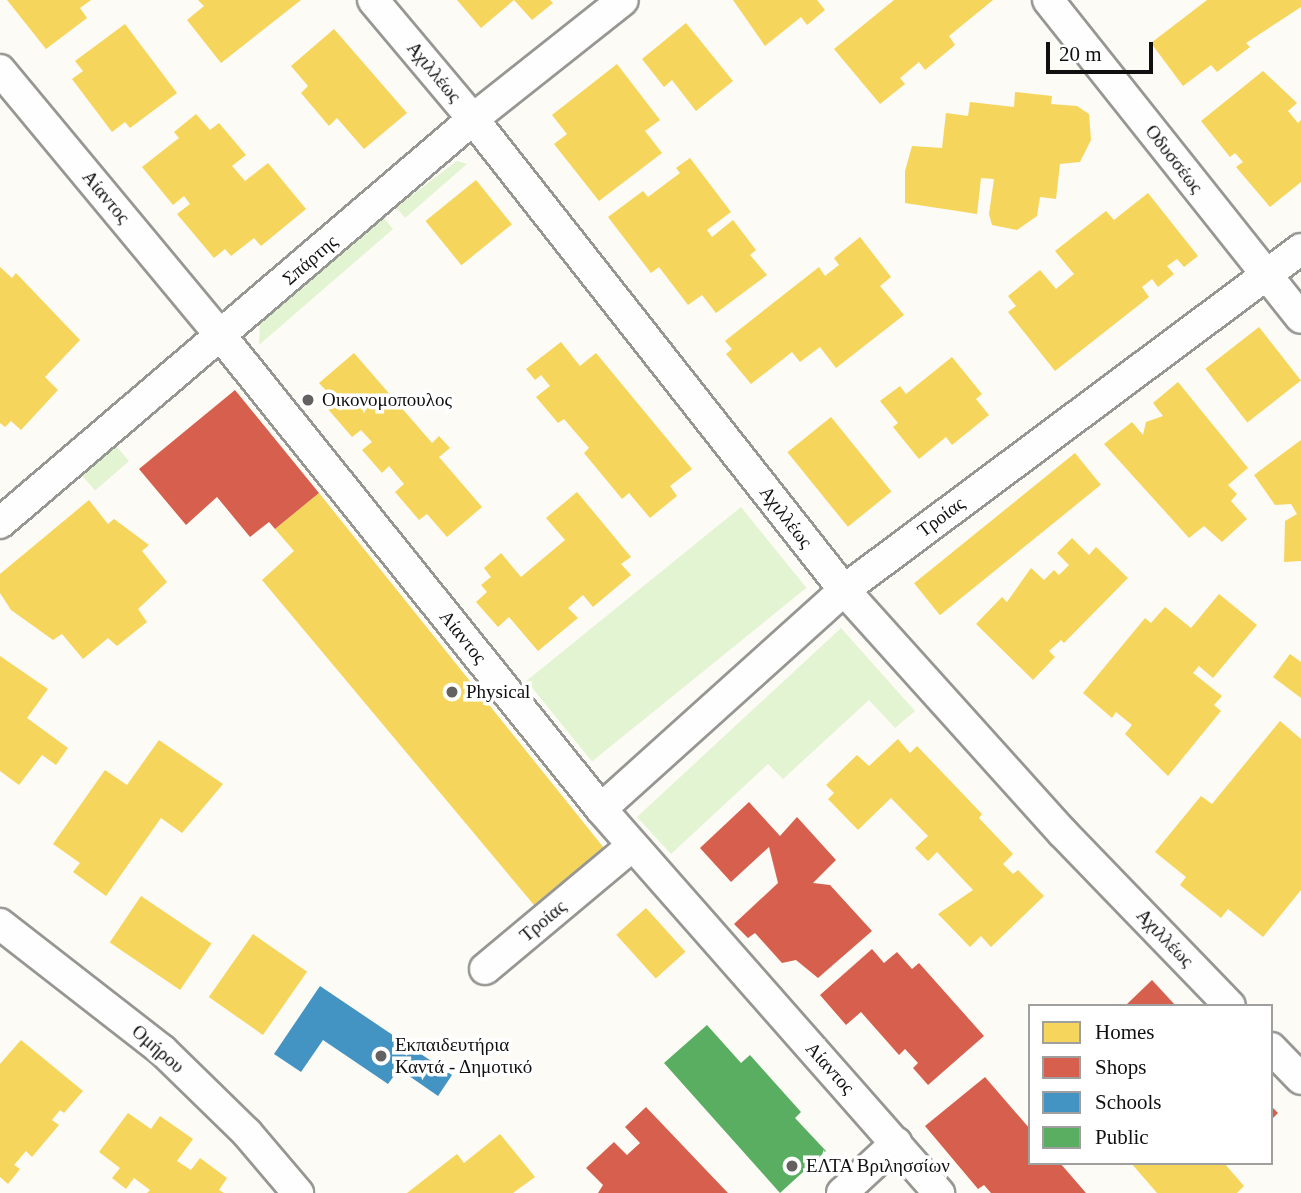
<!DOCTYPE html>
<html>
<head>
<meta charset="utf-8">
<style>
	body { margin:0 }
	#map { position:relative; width:1301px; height:1193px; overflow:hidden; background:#fcfbf5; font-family:"Times New Roman",serif }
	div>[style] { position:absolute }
	.green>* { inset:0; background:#e3f4d3; transform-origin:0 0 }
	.homes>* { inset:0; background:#f6d55c; transform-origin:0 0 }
	.shops>* { inset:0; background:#d6604d }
	.schools>* { inset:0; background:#4393c3 }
	.public>* { inset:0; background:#5aae61 }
	.roads { filter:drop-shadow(2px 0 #969693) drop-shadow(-2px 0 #969693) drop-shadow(0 2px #969693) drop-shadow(0 -2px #969693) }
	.street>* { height:30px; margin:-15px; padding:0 15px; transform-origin:15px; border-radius:15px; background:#fffefe }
	.dots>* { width:19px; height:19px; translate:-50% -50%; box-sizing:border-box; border:4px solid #fff; border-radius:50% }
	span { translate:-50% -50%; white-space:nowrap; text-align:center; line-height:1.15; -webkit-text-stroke:7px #fff; paint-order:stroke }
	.street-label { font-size:19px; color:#101010 }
	.poi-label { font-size:19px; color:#101010 }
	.left { translate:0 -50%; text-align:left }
	.legend { position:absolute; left:1028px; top:1004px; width:245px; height:161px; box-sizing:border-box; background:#fff; border:2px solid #9f9f9f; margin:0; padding:9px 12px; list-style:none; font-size:21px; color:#101010 }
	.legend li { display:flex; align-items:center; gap:14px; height:35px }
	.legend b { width:35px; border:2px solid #9f9f9f }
	.scale { position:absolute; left:1046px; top:42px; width:107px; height:32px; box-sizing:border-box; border:4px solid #101010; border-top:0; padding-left:9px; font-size:21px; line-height:24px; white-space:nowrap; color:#101010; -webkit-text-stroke:5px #fff; paint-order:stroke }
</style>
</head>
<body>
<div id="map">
	<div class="green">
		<div style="clip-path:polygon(457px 161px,467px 164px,405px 218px,396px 207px)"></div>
		<div style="clip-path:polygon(383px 217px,393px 229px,259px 345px,260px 323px,266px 314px)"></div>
		<div style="left:110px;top:439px;width:29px;height:45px;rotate:49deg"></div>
		<div style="left:741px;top:507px;width:104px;height:276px;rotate:51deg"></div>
		<div style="clip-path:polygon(841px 628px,915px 711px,895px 728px,869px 700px,783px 779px,768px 764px,671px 854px,637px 817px)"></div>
	</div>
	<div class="homes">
		<div style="clip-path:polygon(7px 0,91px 0,80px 8px,87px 18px,46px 49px)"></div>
		<div style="clip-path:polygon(198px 0,301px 0,221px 63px,187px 20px,204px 6px)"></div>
		<div style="clip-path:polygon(457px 0,514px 0,481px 28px)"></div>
		<div style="clip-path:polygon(514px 0,550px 0,553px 3px,532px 20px)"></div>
		<div style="clip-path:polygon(733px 0,817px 0,825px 10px,807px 25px,801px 17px,765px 46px)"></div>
		<div style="clip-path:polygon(894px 0,993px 0,949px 36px,955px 45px,925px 70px,919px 62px,900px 78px,905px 84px,880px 104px,834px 49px)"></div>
		<div style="clip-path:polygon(1207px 0,1301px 0,1301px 7px,1246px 43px,1250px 47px,1217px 72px,1211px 65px,1183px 86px,1151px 43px)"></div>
		<div style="clip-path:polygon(686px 23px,733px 81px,696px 111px,672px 80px,664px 87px,642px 59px)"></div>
		<div style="clip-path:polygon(125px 24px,177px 93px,130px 128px,125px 122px,112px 132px,72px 79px,83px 71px,75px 61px)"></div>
		<div style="clip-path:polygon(334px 29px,407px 113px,364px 149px,337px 118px,329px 126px,301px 93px,308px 86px,291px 66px)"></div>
		<div style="clip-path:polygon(617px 64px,660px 120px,645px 131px,662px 153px,599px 201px,554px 144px,567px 134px,552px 115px)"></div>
		<div style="clip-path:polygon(1263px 71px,1297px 103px,1288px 111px,1298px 123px,1301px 120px,1301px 182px,1270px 207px,1236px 167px,1243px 162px,1235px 153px,1230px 157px,1201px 121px)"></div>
		<div style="clip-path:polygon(1015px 92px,1052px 96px,1051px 104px,1077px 106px,1089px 114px,1091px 140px,1080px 162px,1060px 164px,1056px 199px,1040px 197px,1037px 216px,1017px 230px,992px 225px,989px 214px,994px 179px,981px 178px,977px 214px,905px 203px,905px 171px,912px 146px,942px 148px,946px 113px,968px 116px,970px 102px,1014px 107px)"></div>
		<div style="clip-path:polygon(196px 114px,210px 130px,219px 123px,246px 155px,232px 166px,245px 181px,268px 163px,306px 209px,261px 246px,254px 238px,231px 256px,225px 249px,214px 258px,177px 214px,190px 204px,184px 196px,173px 205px,142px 167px,179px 138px,174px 132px)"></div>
		<div style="clip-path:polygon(690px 158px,731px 212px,707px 230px,712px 237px,733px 220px,756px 250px,750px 255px,767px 275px,716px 313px,702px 295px,688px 305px,659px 267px,651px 273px,608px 217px,643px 191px,648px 197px,680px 173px,676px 168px)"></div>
		<div style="left:476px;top:180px;width:57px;height:65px;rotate:51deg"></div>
		<div style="clip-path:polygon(1148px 193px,1198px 256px,1184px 267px,1177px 259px,1167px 266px,1174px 274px,1158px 287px,1152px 279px,1142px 287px,1149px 297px,1055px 371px,1008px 312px,1016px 306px,1008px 296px,1040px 270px,1056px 289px,1074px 274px,1055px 251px,1106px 211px,1114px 220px)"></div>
		<div style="clip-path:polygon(860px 237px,891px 277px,880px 286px,904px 315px,836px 368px,820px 347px,800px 362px,792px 352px,751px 384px,726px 354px,732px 349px,725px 341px,819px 267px,825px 276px,839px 265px,834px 258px)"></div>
		<div style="clip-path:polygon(0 267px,12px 278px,16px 273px,80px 340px,45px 377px,58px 390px,21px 430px,11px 421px,5px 427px,0 423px)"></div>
		<div style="left:1259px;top:327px;width:68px;height:68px;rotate:52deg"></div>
		<div style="clip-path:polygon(561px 342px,580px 366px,596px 353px,692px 469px,670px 486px,677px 496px,650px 518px,629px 493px,622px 499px,584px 453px,589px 448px,564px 419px,558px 423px,536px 397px,550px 386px,541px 375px,535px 380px,526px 369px)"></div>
		<div style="clip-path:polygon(354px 353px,432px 443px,439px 436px,450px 448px,439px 457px,482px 507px,447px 537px,427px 514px,419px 520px,395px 492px,404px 484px,389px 466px,382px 473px,362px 450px,372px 442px,361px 430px,352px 437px,327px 408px,336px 401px,319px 383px)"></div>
		<div style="clip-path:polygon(952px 357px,982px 394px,976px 399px,989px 415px,952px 445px,946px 437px,919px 459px,893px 427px,898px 423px,880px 401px,900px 386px,906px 394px)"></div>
		<div style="clip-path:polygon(1178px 382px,1248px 468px,1228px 485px,1237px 494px,1231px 501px,1247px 519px,1222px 542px,1204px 526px,1189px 538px,1104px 444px,1132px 422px,1143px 435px,1146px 422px,1163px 416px,1153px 403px)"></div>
		<div style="left:831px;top:417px;width:96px;height:56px;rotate:51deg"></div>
		<div style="clip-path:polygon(1301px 440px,1301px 561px,1284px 562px,1285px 521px,1297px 514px,1291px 504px,1275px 505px,1254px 475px)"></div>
		<div style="left:1075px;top:453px;width:41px;height:207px;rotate:51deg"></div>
		<div style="clip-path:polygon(577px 492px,631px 557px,621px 564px,631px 575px,593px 607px,583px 595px,568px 608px,578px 618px,538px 651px,509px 617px,498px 627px,476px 602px,487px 592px,481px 585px,491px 577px,484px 568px,501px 553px,521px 577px,565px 540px,546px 518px)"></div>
		<div style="clip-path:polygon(319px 493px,604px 848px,534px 905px,262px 580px,294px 551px,275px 529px)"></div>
		<div style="clip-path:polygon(89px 500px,108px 524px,114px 519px,149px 545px,142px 551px,167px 582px,138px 609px,147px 622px,117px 646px,108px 638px,83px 659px,62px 634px,53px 640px,11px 610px,0 593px,0 574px)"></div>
		<div style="clip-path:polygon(1072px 538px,1089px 555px,1096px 547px,1128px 578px,1064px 643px,1061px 640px,1049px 651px,1055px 657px,1033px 680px,976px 624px,1002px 597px,1007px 602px,1031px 568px,1044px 580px,1054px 570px,1059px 575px,1069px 565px,1057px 553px)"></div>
		<div style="clip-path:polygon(1219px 594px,1257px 625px,1213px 678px,1199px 666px,1193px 673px,1222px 696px,1214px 705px,1221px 711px,1168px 776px,1125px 734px,1132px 725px,1116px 712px,1112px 718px,1083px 693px,1145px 618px,1151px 623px,1165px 607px,1191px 628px)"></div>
		<div style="clip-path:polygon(1290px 654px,1301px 662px,1301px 698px,1273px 677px)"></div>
		<div style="clip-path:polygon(0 656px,48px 689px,27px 718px,68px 748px,56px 765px,42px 755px,19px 785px,0 771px)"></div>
		<div style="clip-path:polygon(1280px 721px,1301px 739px,1301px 890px,1263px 937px,1228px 909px,1221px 918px,1180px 885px,1186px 877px,1155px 852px,1201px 796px,1212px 804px)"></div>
		<div style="clip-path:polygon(898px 739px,910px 753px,917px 746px,982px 814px,979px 818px,1013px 854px,1003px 864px,1013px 874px,1018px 870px,1044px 896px,991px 947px,981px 936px,970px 947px,938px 914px,973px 890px,937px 852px,928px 861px,915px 848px,928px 836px,891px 798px,858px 830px,828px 799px,834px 793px,826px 785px,857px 755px,869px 766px)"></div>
		<div style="clip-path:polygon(159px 740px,223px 784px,182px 833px,161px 818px,106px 896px,73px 872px,80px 863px,53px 844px,105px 770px,127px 785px)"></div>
		<div style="left:141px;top:896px;width:85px;height:56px;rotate:34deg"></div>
		<div style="left:646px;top:908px;width:59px;height:40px;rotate:48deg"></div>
		<div style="left:253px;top:934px;width:66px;height:77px;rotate:35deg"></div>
		<div style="clip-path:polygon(21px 1040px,83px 1091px,64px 1113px,60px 1110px,52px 1120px,59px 1125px,32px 1157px,26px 1151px,14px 1165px,20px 1169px,8px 1184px,0 1177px,0 1064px)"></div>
		<div style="clip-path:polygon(128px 1113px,151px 1129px,160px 1116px,193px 1139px,177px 1161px,191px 1170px,200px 1158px,227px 1178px,219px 1190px,224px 1193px,147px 1193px,150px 1190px,134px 1178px,126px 1189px,112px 1178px,120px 1168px,99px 1152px)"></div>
		<div style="clip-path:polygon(500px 1134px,535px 1177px,513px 1193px,407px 1193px,457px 1154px,464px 1163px)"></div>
		<div style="clip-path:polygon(1131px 1163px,1224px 1163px,1244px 1186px,1237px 1193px,1157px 1193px)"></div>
	</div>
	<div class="shops">
		<div style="clip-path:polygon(235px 390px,319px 493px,275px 529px,269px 522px,250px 537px,217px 497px,186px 525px,139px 469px)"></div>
		<div style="clip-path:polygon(749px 802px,780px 836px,797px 817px,836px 860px,813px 883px,830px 885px,872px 931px,818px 978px,796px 960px,782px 963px,755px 933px,748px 938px,734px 924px,778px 883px,769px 847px,731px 882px,700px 848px)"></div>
		<div style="clip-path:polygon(872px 949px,884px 963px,897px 952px,912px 969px,919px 963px,984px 1036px,928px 1085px,913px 1068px,918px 1063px,905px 1049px,899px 1055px,861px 1012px,846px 1025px,820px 995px)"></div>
		<div style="clip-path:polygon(1152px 980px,1176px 1006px,1125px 1006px)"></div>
		<div style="clip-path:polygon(985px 1077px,1030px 1129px,1030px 1163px,1060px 1163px,1086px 1193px,991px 1193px,984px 1185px,978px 1189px,925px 1126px)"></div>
		<div style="clip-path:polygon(1271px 1106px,1278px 1113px,1271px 1120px)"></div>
		<div style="clip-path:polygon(646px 1107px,705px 1169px,728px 1193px,598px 1193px,603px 1185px,586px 1168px,614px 1142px,627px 1155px,640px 1143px,625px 1127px)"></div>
	</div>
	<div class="schools">
		<div style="clip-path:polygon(320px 986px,452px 1075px,438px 1096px,399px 1069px,388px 1084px,323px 1040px,301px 1072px,274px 1054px)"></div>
	</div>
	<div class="public">
		<div style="clip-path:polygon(707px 1025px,741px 1063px,750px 1055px,801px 1112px,795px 1118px,826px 1151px,780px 1193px,664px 1063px)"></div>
	</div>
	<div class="roads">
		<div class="street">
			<div style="left:373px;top:0;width:155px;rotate:50deg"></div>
			<div style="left:473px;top:119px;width:600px;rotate:51.77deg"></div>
			<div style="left:844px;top:590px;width:327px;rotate:48deg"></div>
			<div style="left:1063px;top:833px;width:240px;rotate:46deg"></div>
			<div style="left:1048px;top:0;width:406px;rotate:51.5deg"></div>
			<div style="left:0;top:70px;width:346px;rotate:50.3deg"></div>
			<div style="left:221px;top:336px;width:607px;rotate:51.22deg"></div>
			<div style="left:601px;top:809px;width:512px;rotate:48.65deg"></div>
			<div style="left:0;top:523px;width:622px;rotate:-40.5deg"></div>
			<div style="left:473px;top:119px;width:191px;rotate:-38.4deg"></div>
			<div style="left:601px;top:809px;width:327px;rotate:-42deg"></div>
			<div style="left:844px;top:590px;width:570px;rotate:-36.73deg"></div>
			<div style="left:0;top:924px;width:205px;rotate:37.9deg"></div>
			<div style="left:162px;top:1050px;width:119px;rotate:44.3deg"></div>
			<div style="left:247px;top:1133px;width:79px;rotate:49.6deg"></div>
			<div style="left:485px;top:969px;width:192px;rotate:-39.9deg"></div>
			<div style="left:1271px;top:1048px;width:43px;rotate:45.9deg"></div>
			<div style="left:842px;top:1193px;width:74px;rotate:-42.8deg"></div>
		</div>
	</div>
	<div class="dots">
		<div style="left:308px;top:400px;background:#636260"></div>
		<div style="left:452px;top:692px;background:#636260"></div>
		<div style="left:381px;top:1056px;background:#636260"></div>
		<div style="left:792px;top:1166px;background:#636260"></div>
	</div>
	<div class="street-label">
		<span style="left:434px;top:72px;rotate:50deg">Αχιλλέως</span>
		<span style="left:1174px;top:159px;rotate:52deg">Οδυσσέως</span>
		<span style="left:106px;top:197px;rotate:50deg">Αίαντος</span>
		<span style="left:310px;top:260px;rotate:-41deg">Σπάρτης</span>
		<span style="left:786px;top:517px;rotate:52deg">Αχιλλέως</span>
		<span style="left:941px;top:517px;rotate:-37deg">Τροίας</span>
		<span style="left:463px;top:637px;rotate:51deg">Αίαντος</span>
		<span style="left:543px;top:921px;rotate:-40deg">Τροίας</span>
		<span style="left:1165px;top:938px;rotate:46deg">Αχιλλέως</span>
		<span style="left:158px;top:1049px;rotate:41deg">Ομήρου</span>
		<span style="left:830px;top:1068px;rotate:48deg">Αίαντος</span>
	</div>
	<div class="poi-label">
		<span class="left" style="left:322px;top:400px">Οικονομοπουλος</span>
		<span class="left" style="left:466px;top:692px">Physical</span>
		<span class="left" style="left:395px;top:1056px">Εκπαιδευτήρια<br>Καντά - Δημοτικό</span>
		<span class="left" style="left:806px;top:1166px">ΕΛΤΑ Βριλησσίων</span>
	</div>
	<ul class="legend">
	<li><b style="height:19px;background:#f6d55c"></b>Homes</li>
	<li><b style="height:19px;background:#d6604d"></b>Shops</li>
	<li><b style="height:19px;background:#4393c3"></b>Schools</li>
	<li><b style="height:19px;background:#5aae61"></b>Public</li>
	</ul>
	<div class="scale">20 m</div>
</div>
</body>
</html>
